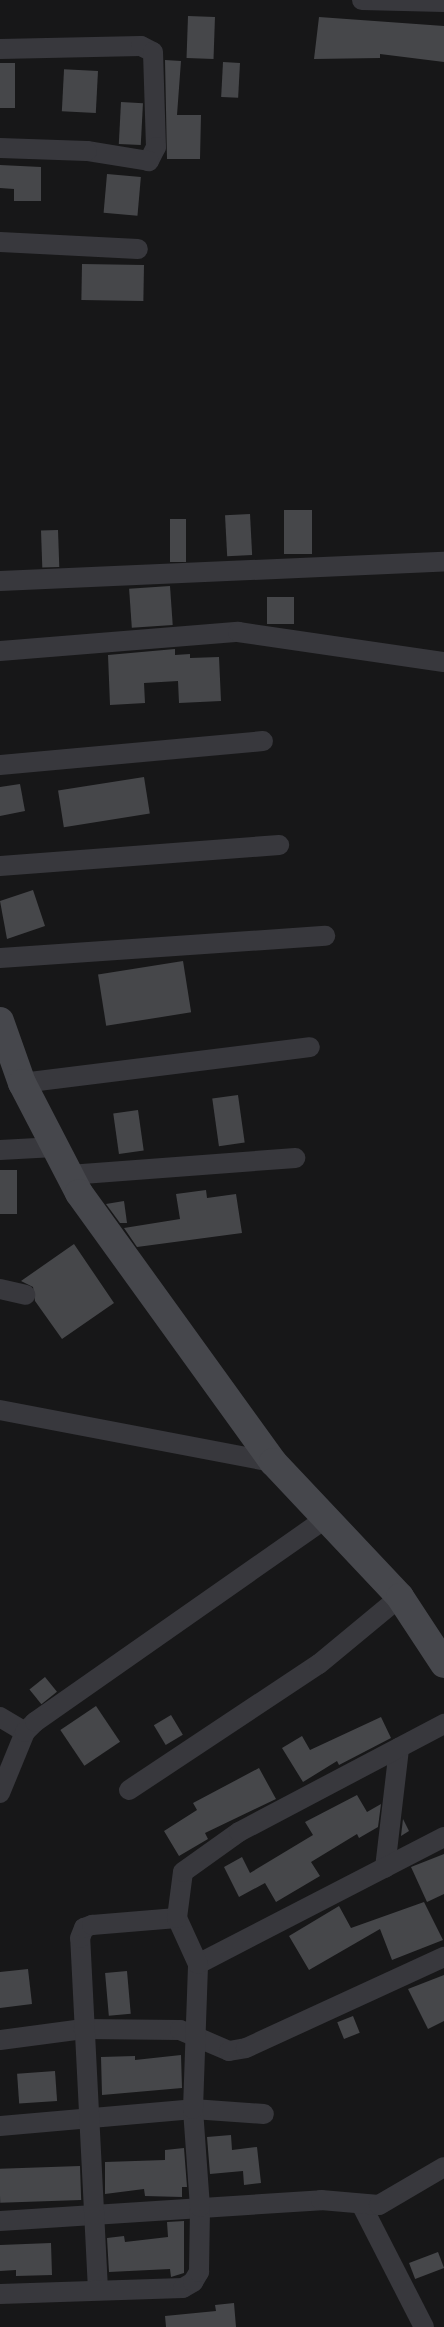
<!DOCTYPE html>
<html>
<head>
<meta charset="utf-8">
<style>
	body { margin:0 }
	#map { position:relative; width:444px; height:2327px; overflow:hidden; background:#171718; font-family:"Fira Sans",sans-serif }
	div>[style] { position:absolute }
	.building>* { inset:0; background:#46474a; transform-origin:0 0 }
	.street>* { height:20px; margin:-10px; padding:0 10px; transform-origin:10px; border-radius:10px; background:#38383d }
	.secondary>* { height:28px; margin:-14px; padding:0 14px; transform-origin:14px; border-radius:14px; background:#46474c }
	span { translate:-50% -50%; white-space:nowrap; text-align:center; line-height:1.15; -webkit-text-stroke:4px #121213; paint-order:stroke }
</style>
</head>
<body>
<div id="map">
	<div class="building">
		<div style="left:188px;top:16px;width:27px;height:42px;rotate:2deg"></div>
		<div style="clip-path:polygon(319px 17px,444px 26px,444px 62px,380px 54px,380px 58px,314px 59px)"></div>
		<div style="clip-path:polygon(165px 60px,181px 61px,177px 115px,201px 115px,200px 159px,167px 159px)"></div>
		<div style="left:223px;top:62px;width:17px;height:35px;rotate:3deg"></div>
		<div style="left:0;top:63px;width:15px;height:45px"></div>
		<div style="left:98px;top:71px;width:42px;height:34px;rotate:93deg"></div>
		<div style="left:121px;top:102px;width:22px;height:42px;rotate:3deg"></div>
		<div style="clip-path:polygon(0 165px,41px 167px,41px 201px,14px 201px,14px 189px,0 188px)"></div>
		<div style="left:107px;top:174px;width:34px;height:39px;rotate:5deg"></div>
		<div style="left:82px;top:264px;width:62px;height:36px;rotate:1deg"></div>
		<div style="left:284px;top:510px;width:28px;height:44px"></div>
		<div style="left:250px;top:514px;width:41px;height:25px;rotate:87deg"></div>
		<div style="left:170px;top:519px;width:16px;height:43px"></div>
		<div style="left:58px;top:530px;width:37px;height:17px;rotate:88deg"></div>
		<div style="left:170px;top:586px;width:39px;height:41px;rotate:86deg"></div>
		<div style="left:267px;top:597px;width:27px;height:27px"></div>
		<div style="clip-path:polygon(175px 649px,175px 655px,190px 654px,190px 658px,219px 657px,221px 701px,179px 703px,178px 681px,144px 683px,145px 703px,110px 705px,108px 655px)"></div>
		<div style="left:144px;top:777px;width:37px;height:87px;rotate:81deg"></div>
		<div style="clip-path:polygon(20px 784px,25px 811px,0 816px,0 787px)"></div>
		<div style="clip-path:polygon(33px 890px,45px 926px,7px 939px,0 901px)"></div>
		<div style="left:183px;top:961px;width:52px;height:86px;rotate:81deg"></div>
		<div style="left:238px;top:1095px;width:48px;height:26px;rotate:82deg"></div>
		<div style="left:138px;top:1110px;width:41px;height:25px;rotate:82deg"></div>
		<div style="left:0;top:1170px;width:17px;height:44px"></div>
		<div style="clip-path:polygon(206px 1190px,207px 1198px,236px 1194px,242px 1233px,137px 1247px,124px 1228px,180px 1219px,176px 1194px)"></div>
		<div style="clip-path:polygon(124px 1201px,127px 1223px,120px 1223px,106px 1204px)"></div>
		<div style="clip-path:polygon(74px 1244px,114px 1303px,62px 1339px,35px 1301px,33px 1287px,21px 1281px)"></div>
		<div style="left:45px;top:1677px;width:19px;height:20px;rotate:51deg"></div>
		<div style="left:96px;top:1706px;width:43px;height:43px;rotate:56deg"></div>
		<div style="left:171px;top:1715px;width:23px;height:20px;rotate:59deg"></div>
		<div style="clip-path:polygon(381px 1717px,391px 1738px,339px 1765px,337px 1761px,303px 1782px,282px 1748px,302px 1736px,310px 1750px)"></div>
		<div style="clip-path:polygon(259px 1768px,276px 1799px,205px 1833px,208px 1839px,179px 1856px,164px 1831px,197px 1810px,193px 1803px)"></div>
		<div style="clip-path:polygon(357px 1795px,367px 1812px,381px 1804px,378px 1827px,359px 1838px,357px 1834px,311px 1862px,320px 1876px,276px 1902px,265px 1883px,239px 1897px,224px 1867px,242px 1857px,250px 1873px,313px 1835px,305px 1822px)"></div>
		<div style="clip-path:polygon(403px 1819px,409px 1831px,401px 1836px)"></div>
		<div style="clip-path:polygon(444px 1854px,444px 1894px,427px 1902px,411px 1867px)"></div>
		<div style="clip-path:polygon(424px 1902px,443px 1940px,392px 1960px,380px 1929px,309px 1970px,289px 1936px,339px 1906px,351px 1928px)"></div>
		<div style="clip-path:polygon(28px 1969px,32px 2004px,0 2008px,0 1972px)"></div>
		<div style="left:127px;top:1971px;width:43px;height:22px;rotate:85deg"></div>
		<div style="clip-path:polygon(444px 1975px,444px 2021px,428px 2029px,408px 1989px)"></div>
		<div style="left:353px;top:2016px;width:18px;height:17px;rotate:68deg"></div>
		<div style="clip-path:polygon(181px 2055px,182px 2088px,102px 2095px,101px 2057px,135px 2056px,135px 2060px)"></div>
		<div style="left:55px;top:2071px;width:30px;height:38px;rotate:86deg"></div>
		<div style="clip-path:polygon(231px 2135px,232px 2150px,257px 2147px,261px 2183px,244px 2185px,243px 2171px,210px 2174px,207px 2137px)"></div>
		<div style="clip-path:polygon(184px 2148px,187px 2187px,182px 2187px,182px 2197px,145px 2196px,144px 2189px,105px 2194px,105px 2162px,165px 2160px,165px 2150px)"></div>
		<div style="left:80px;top:2166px;width:34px;height:81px;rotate:88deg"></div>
		<div style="clip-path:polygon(184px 2221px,184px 2273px,171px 2277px,170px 2269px,109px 2272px,107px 2238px,124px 2236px,125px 2242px,168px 2237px,167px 2222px)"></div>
		<div style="clip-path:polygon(51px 2243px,52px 2275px,16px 2276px,16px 2270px,0 2271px,0 2245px)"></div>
		<div style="left:438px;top:2252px;width:17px;height:31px;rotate:69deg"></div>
		<div style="clip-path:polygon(234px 2303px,236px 2327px,166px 2327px,165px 2316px,216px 2311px,215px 2305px)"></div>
	</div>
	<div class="street">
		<div style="left:362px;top:0;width:82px;rotate:1.4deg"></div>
		<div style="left:0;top:49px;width:141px;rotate:-1.2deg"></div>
		<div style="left:141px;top:46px;width:13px;rotate:27deg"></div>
		<div style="left:153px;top:52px;width:95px;rotate:88.2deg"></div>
		<div style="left:156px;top:147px;width:16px;rotate:117deg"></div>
		<div style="left:149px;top:161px;width:63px;rotate:-170.8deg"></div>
		<div style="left:87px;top:151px;width:87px;rotate:-178deg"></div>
		<div style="left:0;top:242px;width:138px;rotate:2.9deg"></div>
		<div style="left:0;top:581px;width:444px;rotate:-2.5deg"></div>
		<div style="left:0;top:651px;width:239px;rotate:-4.6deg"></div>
		<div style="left:238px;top:632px;width:208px;rotate:8.3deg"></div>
		<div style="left:0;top:765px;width:264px;rotate:-5.2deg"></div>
		<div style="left:0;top:866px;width:280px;rotate:-4.3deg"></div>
		<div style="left:0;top:958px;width:326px;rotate:-3.9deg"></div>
		<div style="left:22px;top:1083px;width:290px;rotate:-7.1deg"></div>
		<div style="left:0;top:1150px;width:55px;rotate:-3.1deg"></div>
		<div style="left:69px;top:1175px;width:227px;rotate:-4.3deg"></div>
		<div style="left:0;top:1289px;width:26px;rotate:13deg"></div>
		<div style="left:0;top:1410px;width:278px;rotate:10.8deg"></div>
		<div style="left:0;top:1717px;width:29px;rotate:31deg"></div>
		<div style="left:129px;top:1790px;width:228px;rotate:-33.6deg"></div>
		<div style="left:319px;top:1664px;width:105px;rotate:-39.6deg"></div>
		<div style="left:0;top:1793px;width:66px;rotate:-67.7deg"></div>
		<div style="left:25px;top:1732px;width:14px;rotate:-45deg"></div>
		<div style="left:35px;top:1722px;width:353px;rotate:-35deg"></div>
		<div style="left:385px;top:1868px;width:121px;rotate:-83.3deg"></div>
		<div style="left:198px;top:1964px;width:277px;rotate:-27.3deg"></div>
		<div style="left:0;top:2040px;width:84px;rotate:-7.5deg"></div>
		<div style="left:83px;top:2029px;width:97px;rotate:0.6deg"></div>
		<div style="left:180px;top:2030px;width:53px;rotate:23.2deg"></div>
		<div style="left:229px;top:2051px;width:17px;rotate:-10deg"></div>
		<div style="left:246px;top:2048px;width:218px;rotate:-24.7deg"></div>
		<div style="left:0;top:2126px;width:194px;rotate:-5deg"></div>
		<div style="left:193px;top:2109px;width:71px;rotate:4deg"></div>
		<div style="left:361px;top:2204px;width:138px;rotate:62.9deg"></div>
		<div style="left:0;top:2221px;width:322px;rotate:-3.7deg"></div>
		<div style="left:321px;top:2200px;width:58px;rotate:4.9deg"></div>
		<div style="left:379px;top:2205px;width:75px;rotate:-30.3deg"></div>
		<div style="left:98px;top:2290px;width:352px;rotate:-92.9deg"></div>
		<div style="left:80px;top:1938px;width:11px;rotate:-68deg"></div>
		<div style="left:84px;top:1928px;width:9px;rotate:-21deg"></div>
		<div style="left:92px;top:1925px;width:85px;rotate:-4.7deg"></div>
		<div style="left:0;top:2294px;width:183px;rotate:-1.9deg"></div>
		<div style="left:183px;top:2288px;width:12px;rotate:-31deg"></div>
		<div style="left:193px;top:2282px;width:12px;rotate:-59deg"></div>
		<div style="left:199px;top:2272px;width:65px;rotate:-89.1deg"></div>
		<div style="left:200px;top:2207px;width:98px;rotate:-94.1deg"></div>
		<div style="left:193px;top:2109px;width:145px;rotate:-88deg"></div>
		<div style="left:198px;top:1964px;width:51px;rotate:-114.5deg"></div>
		<div style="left:177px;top:1918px;width:46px;rotate:-82.6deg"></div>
		<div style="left:183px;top:1872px;width:69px;rotate:-35.5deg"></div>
		<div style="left:239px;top:1832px;width:232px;rotate:-27.8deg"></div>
	</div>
	<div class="secondary">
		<div style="left:0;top:1021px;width:66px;rotate:70.5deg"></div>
		<div style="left:22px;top:1083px;width:124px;rotate:62.6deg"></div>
		<div style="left:79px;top:1193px;width:332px;rotate:54.2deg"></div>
		<div style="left:273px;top:1462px;width:185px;rotate:46.7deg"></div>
		<div style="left:400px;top:1597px;width:80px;rotate:56.7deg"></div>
	</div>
</div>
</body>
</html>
